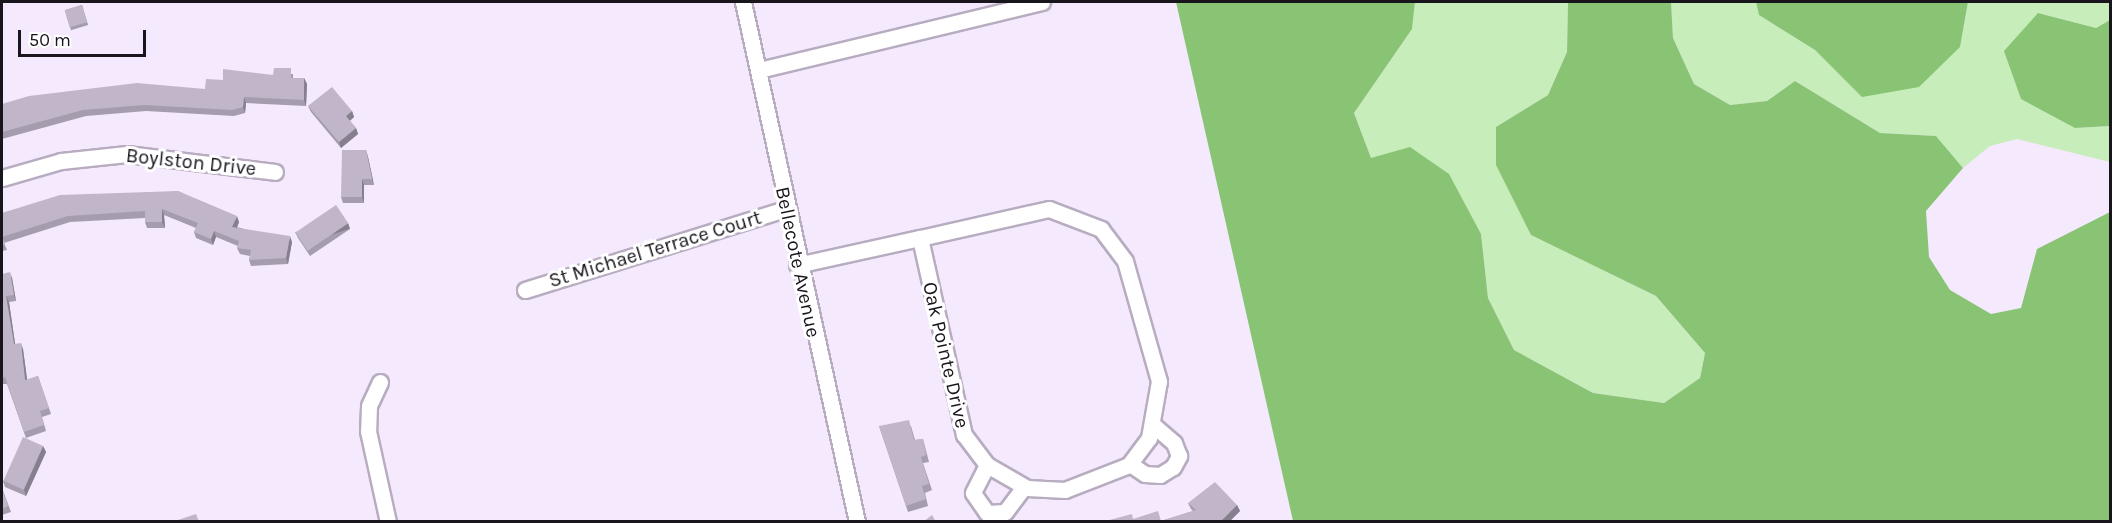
<!DOCTYPE html>
<html>
<head>
<meta charset="utf-8">
<style>
	body { margin:0 }
	#map { position:relative; width:2112px; height:523px; overflow:hidden; background:#f5e9fe; font-family:Karla,sans-serif }
	div>[style] { position:absolute }
	.green>* { inset:0; background:#c7edbb }
	.forest>* { inset:0; background:#89c475 }
	.roads { filter:drop-shadow(2px 0 #b8acc0) drop-shadow(-2px 0 #b8acc0) drop-shadow(0 2px #b8acc0) drop-shadow(0 -2px #b8acc0) }
	.minor>* { height:15px; margin:-7.5px; padding:0 7.5px; transform-origin:7.5px; border-radius:7.5px; background:#fff }
	.wall>* { inset:0; background:#a59cad; transform-origin:0 0 }
	.shaded-wall>* { inset:0; background:#867f8d; transform-origin:0 0 }
	.building>* { inset:0; background:#c0b5c9; transform-origin:0 0 }
	span { translate:-50% -50%; white-space:nowrap; text-align:center; line-height:1.15; -webkit-text-stroke:6px #fff; paint-order:stroke }
	.street-label { font-size:20px; color:#19151c }
	.frame { position:absolute; inset:0; border:3px solid #19151c; pointer-events:none }
	.scale { position:absolute; left:18px; top:30px; width:128px; height:27px; box-sizing:border-box; border:3px solid #19151c; border-top:0; padding-left:8px; font-size:18px; line-height:21px; white-space:nowrap; color:#19151c; -webkit-text-stroke:4px #fff; paint-order:stroke }
</style>
</head>
<body>
<div id="map">
	<div class="green">
		<div style="clip-path:polygon(1415px 2px,1568px 2px,1567px 52px,1548px 95px,1496px 127px,1531px 235px,1656px 296px,1705px 353px,1700px 378px,1664px 403px,1593px 393px,1514px 350px,1488px 298px,1481px 234px,1371px 158px,1354px 113px,1412px 29px)"></div>
		<div style="clip-path:polygon(1671px 2px,1756px 2px,1759px 15px,1815px 50px,1862px 96px,1960px 47px,1968px 2px,2110px 2px,2110px 20px,2096px 28px,2038px 13px,2075px 128px,2110px 126px,2110px 162px,2017px 139px,1990px 146px,1963px 168px,1936px 136px,1880px 133px,1795px 81px,1767px 101px,1730px 105px,1694px 84px,1673px 38px)"></div>
	</div>
	<div class="forest">
		<div style="clip-path:polygon(1176px 2px,1415px 2px,1412px 29px,1354px 113px,1371px 158px,1410px 147px,1449px 174px,1481px 234px,1488px 298px,1514px 350px,1593px 393px,1664px 403px,1700px 378px,1705px 353px,1656px 296px,1531px 235px,1496px 165px,1496px 127px,1548px 95px,1567px 52px,1568px 2px,1671px 2px,1673px 38px,1694px 84px,1730px 105px,1767px 101px,1795px 81px,1880px 133px,1936px 136px,1963px 168px,1926px 211px,1929px 257px,1950px 290px,1991px 314px,2021px 308px,2037px 249px,2110px 212px,2110px 521px,1293px 521px)"></div>
		<div style="clip-path:polygon(1756px 2px,1968px 2px,1960px 47px,1919px 87px,1862px 97px,1815px 50px,1759px 15px)"></div>
		<div style="clip-path:polygon(2038px 13px,2096px 28px,2110px 20px,2110px 126px,2075px 128px,2021px 99px,2004px 51px)"></div>
	</div>
	<div class="roads">
		<div class="minor">
			<div style="left:743px;top:2px;width:532px;rotate:77.63deg"></div>
			<div style="left:759px;top:70px;width:291px;rotate:-13.5deg"></div>
			<div style="left:2px;top:178px;width:61px;rotate:-16.1deg"></div>
			<div style="left:61px;top:161px;width:66px;rotate:-6.1deg"></div>
			<div style="left:127px;top:154px;width:149px;rotate:6.9deg"></div>
			<div style="left:797px;top:265px;width:126px;rotate:-12.4deg"></div>
			<div style="left:920px;top:238px;width:132px;rotate:-12.7deg"></div>
			<div style="left:1049px;top:209px;width:56px;rotate:21deg"></div>
			<div style="left:1101px;top:229px;width:40px;rotate:53deg"></div>
			<div style="left:1125px;top:261px;width:125px;rotate:74.2deg"></div>
			<div style="left:1159px;top:381px;width:58px;rotate:100deg"></div>
			<div style="left:1149px;top:438px;width:34px;rotate:127deg"></div>
			<div style="left:1129px;top:465px;width:69px;rotate:158.7deg"></div>
			<div style="left:1065px;top:490px;width:38px;rotate:-177deg"></div>
			<div style="left:1027px;top:488px;width:46px;rotate:-150.1deg"></div>
			<div style="left:987px;top:465px;width:38px;rotate:-127deg"></div>
			<div style="left:964px;top:435px;width:202px;rotate:-102.6deg"></div>
			<div style="left:525px;top:290px;width:272px;rotate:-17.3deg"></div>
			<div style="left:380px;top:382px;width:26px;rotate:115deg"></div>
			<div style="left:369px;top:406px;width:25px;rotate:92deg"></div>
			<div style="left:368px;top:431px;width:93px;rotate:77.6deg"></div>
			<div style="left:1130px;top:464px;width:18px;rotate:34deg"></div>
			<div style="left:1145px;top:474px;width:15px;rotate:4deg"></div>
			<div style="left:1160px;top:475px;width:15px;rotate:-32deg"></div>
			<div style="left:1173px;top:467px;width:13px;rotate:-61deg"></div>
			<div style="left:1179px;top:456px;width:14px;rotate:-111deg"></div>
			<div style="left:1174px;top:443px;width:28px;rotate:-139deg"></div>
			<div style="left:987px;top:465px;width:31px;rotate:117deg"></div>
			<div style="left:973px;top:493px;width:24px;rotate:55deg"></div>
			<div style="left:987px;top:513px;width:18px;rotate:-3deg"></div>
			<div style="left:1005px;top:512px;width:31px;rotate:-53deg"></div>
		</div>
	</div>
	<div class="wall">
		<div style="left:82px;top:5px;width:21px;height:18px;rotate:73deg"></div>
		<div style="clip-path:polygon(293px 74px,293px 78px,304px 78px,307px 84px,306px 106px,246px 103px,245px 113px,234px 116px,146px 111px,86px 116px,2px 139px,2px 104px,205px 89px,223px 80px,273px 75px)"></div>
		<div style="clip-path:polygon(308px 106px,352px 111px,354px 117px,350px 121px,356px 128px,358px 134px,341px 148px,311px 112px)"></div>
		<div style="clip-path:polygon(366px 150px,368px 157px,374px 185px,364px 185px,364px 203px,343px 203px,341px 197px)"></div>
		<div style="clip-path:polygon(178px 191px,239px 222px,237px 227px,292px 242px,288px 264px,251px 266px,249px 260px,250px 256px,240px 254px,237px 248px,238px 246px,216px 237px,213px 245px,196px 238px,194px 232px,196px 228px,164px 215px,165px 228px,147px 228px,145px 222px,145px 218px,70px 222px,4px 243px,7px 250px,2px 251px,2px 213px)"></div>
		<div style="clip-path:polygon(348px 223px,350px 229px,310px 256px,298px 238px,295px 232px)"></div>
		<div style="clip-path:polygon(2px 274px,12px 278px,16px 301px,9px 302px,15px 344px,23px 349px,27px 380px,38px 376px,51px 414px,42px 417px,46px 431px,26px 438px,7px 384px,2px 384px)"></div>
		<div style="clip-path:polygon(879px 426px,911px 426px,915px 440px,923px 439px,929px 462px,923px 463px,932px 490px,925px 493px,928px 506px,908px 512px)"></div>
		<div style="clip-path:polygon(43px 446px,46px 452px,26px 496px,5px 487px,3px 481px)"></div>
		<div style="clip-path:polygon(2px 488px,11px 512px,2px 515px)"></div>
		<div style="clip-path:polygon(1188px 503px,1237px 505px,1240px 511px,1229px 522px,1102px 522px,1134px 519px,1161px 521px,1193px 511px,1191px 509px)"></div>
	</div>
	<div class="shaded-wall">
		<div style="clip-path:polygon(304px 78px,307px 84px,306px 106px,304px 100px)"></div>
		<div style="clip-path:polygon(244px 97px,246px 103px,245px 113px,243px 107px)"></div>
		<div style="clip-path:polygon(352px 111px,354px 117px,348px 122px,346px 116px)"></div>
		<div style="clip-path:polygon(356px 128px,358px 134px,341px 148px,339px 142px)"></div>
		<div style="clip-path:polygon(366px 150px,368px 157px,374px 185px,372px 179px)"></div>
		<div style="clip-path:polygon(362px 179px,364px 185px,364px 203px,362px 197px)"></div>
		<div style="clip-path:polygon(162px 209px,164px 215px,165px 228px,162px 222px)"></div>
		<div style="clip-path:polygon(237px 216px,239px 222px,235px 233px,232px 227px)"></div>
		<div style="left:348px;top:223px;width:6px;height:48px;rotate:72deg"></div>
		<div style="clip-path:polygon(214px 231px,216px 237px,213px 245px,211px 239px)"></div>
		<div style="clip-path:polygon(290px 236px,292px 242px,288px 264px,286px 258px)"></div>
		<div style="clip-path:polygon(10px 272px,12px 278px,16px 301px,14px 295px)"></div>
		<div style="clip-path:polygon(6px 296px,9px 302px,16px 350px,14px 344px)"></div>
		<div style="clip-path:polygon(21px 343px,23px 349px,28px 386px,25px 380px)"></div>
		<div style="clip-path:polygon(43px 446px,46px 452px,26px 496px,24px 490px)"></div>
		<div style="clip-path:polygon(1237px 505px,1240px 511px,1229px 522px,1220px 522px)"></div>
	</div>
	<div class="building">
		<div style="left:82px;top:5px;width:18px;height:18px;rotate:74deg"></div>
		<div style="clip-path:polygon(274px 68px,291px 68px,291px 78px,304px 78px,304px 100px,244px 97px,243px 107px,232px 110px,144px 105px,83px 110px,2px 132px,2px 104px,29px 96px,137px 83px,205px 89px,206px 79px,223px 80px,223px 69px,273px 75px)"></div>
		<div style="clip-path:polygon(332px 87px,352px 111px,346px 116px,356px 128px,339px 142px,308px 106px)"></div>
		<div style="clip-path:polygon(342px 150px,366px 150px,372px 179px,362px 179px,362px 197px,341px 197px)"></div>
		<div style="clip-path:polygon(178px 191px,237px 216px,232px 227px,290px 236px,286px 258px,249px 260px,251px 250px,237px 248px,239px 241px,214px 231px,211px 239px,194px 232px,198px 223px,162px 209px,162px 222px,145px 222px,145px 211px,68px 216px,2px 237px,5px 244px,2px 245px,2px 213px,60px 195px)"></div>
		<div style="left:336px;top:205px;width:22px;height:49px;rotate:56deg"></div>
		<div style="clip-path:polygon(10px 272px,14px 295px,6px 296px,14px 344px,21px 343px,25px 380px,38px 376px,49px 408px,40px 411px,44px 425px,24px 432px,5px 377px,2px 378px,2px 274px)"></div>
		<div style="clip-path:polygon(909px 420px,914px 440px,923px 439px,926px 455px,921px 457px,929px 484px,922px 486px,926px 499px,906px 506px,879px 426px)"></div>
		<div style="left:23px;top:437px;width:22px;height:48px;rotate:24deg"></div>
		<div style="clip-path:polygon(1215px 482px,1237px 505px,1220px 522px,1102px 522px,1132px 514px,1133px 519px,1158px 511px,1161px 521px,1196px 510px,1188px 503px)"></div>
		<div style="clip-path:polygon(2px 488px,8px 506px,2px 509px)"></div>
		<div style="clip-path:polygon(196px 514px,199px 522px,172px 522px)"></div>
		<div style="clip-path:polygon(932px 515px,936px 522px,923px 522px)"></div>
	</div>
	<div class="street-label">
		<span style="left:191px;top:162px;rotate:6deg">Boylston Drive</span>
		<span style="left:655px;top:249px;rotate:-17deg">St Michael Terrace Court</span>
		<span style="left:798px;top:262px;rotate:78deg">Bellecote Avenue</span>
		<span style="left:946px;top:355px;rotate:77deg">Oak Pointe Drive</span>
	</div>
	<div class="frame"></div>
	<div class="scale">50 m</div>
</div>
</body>
</html>
